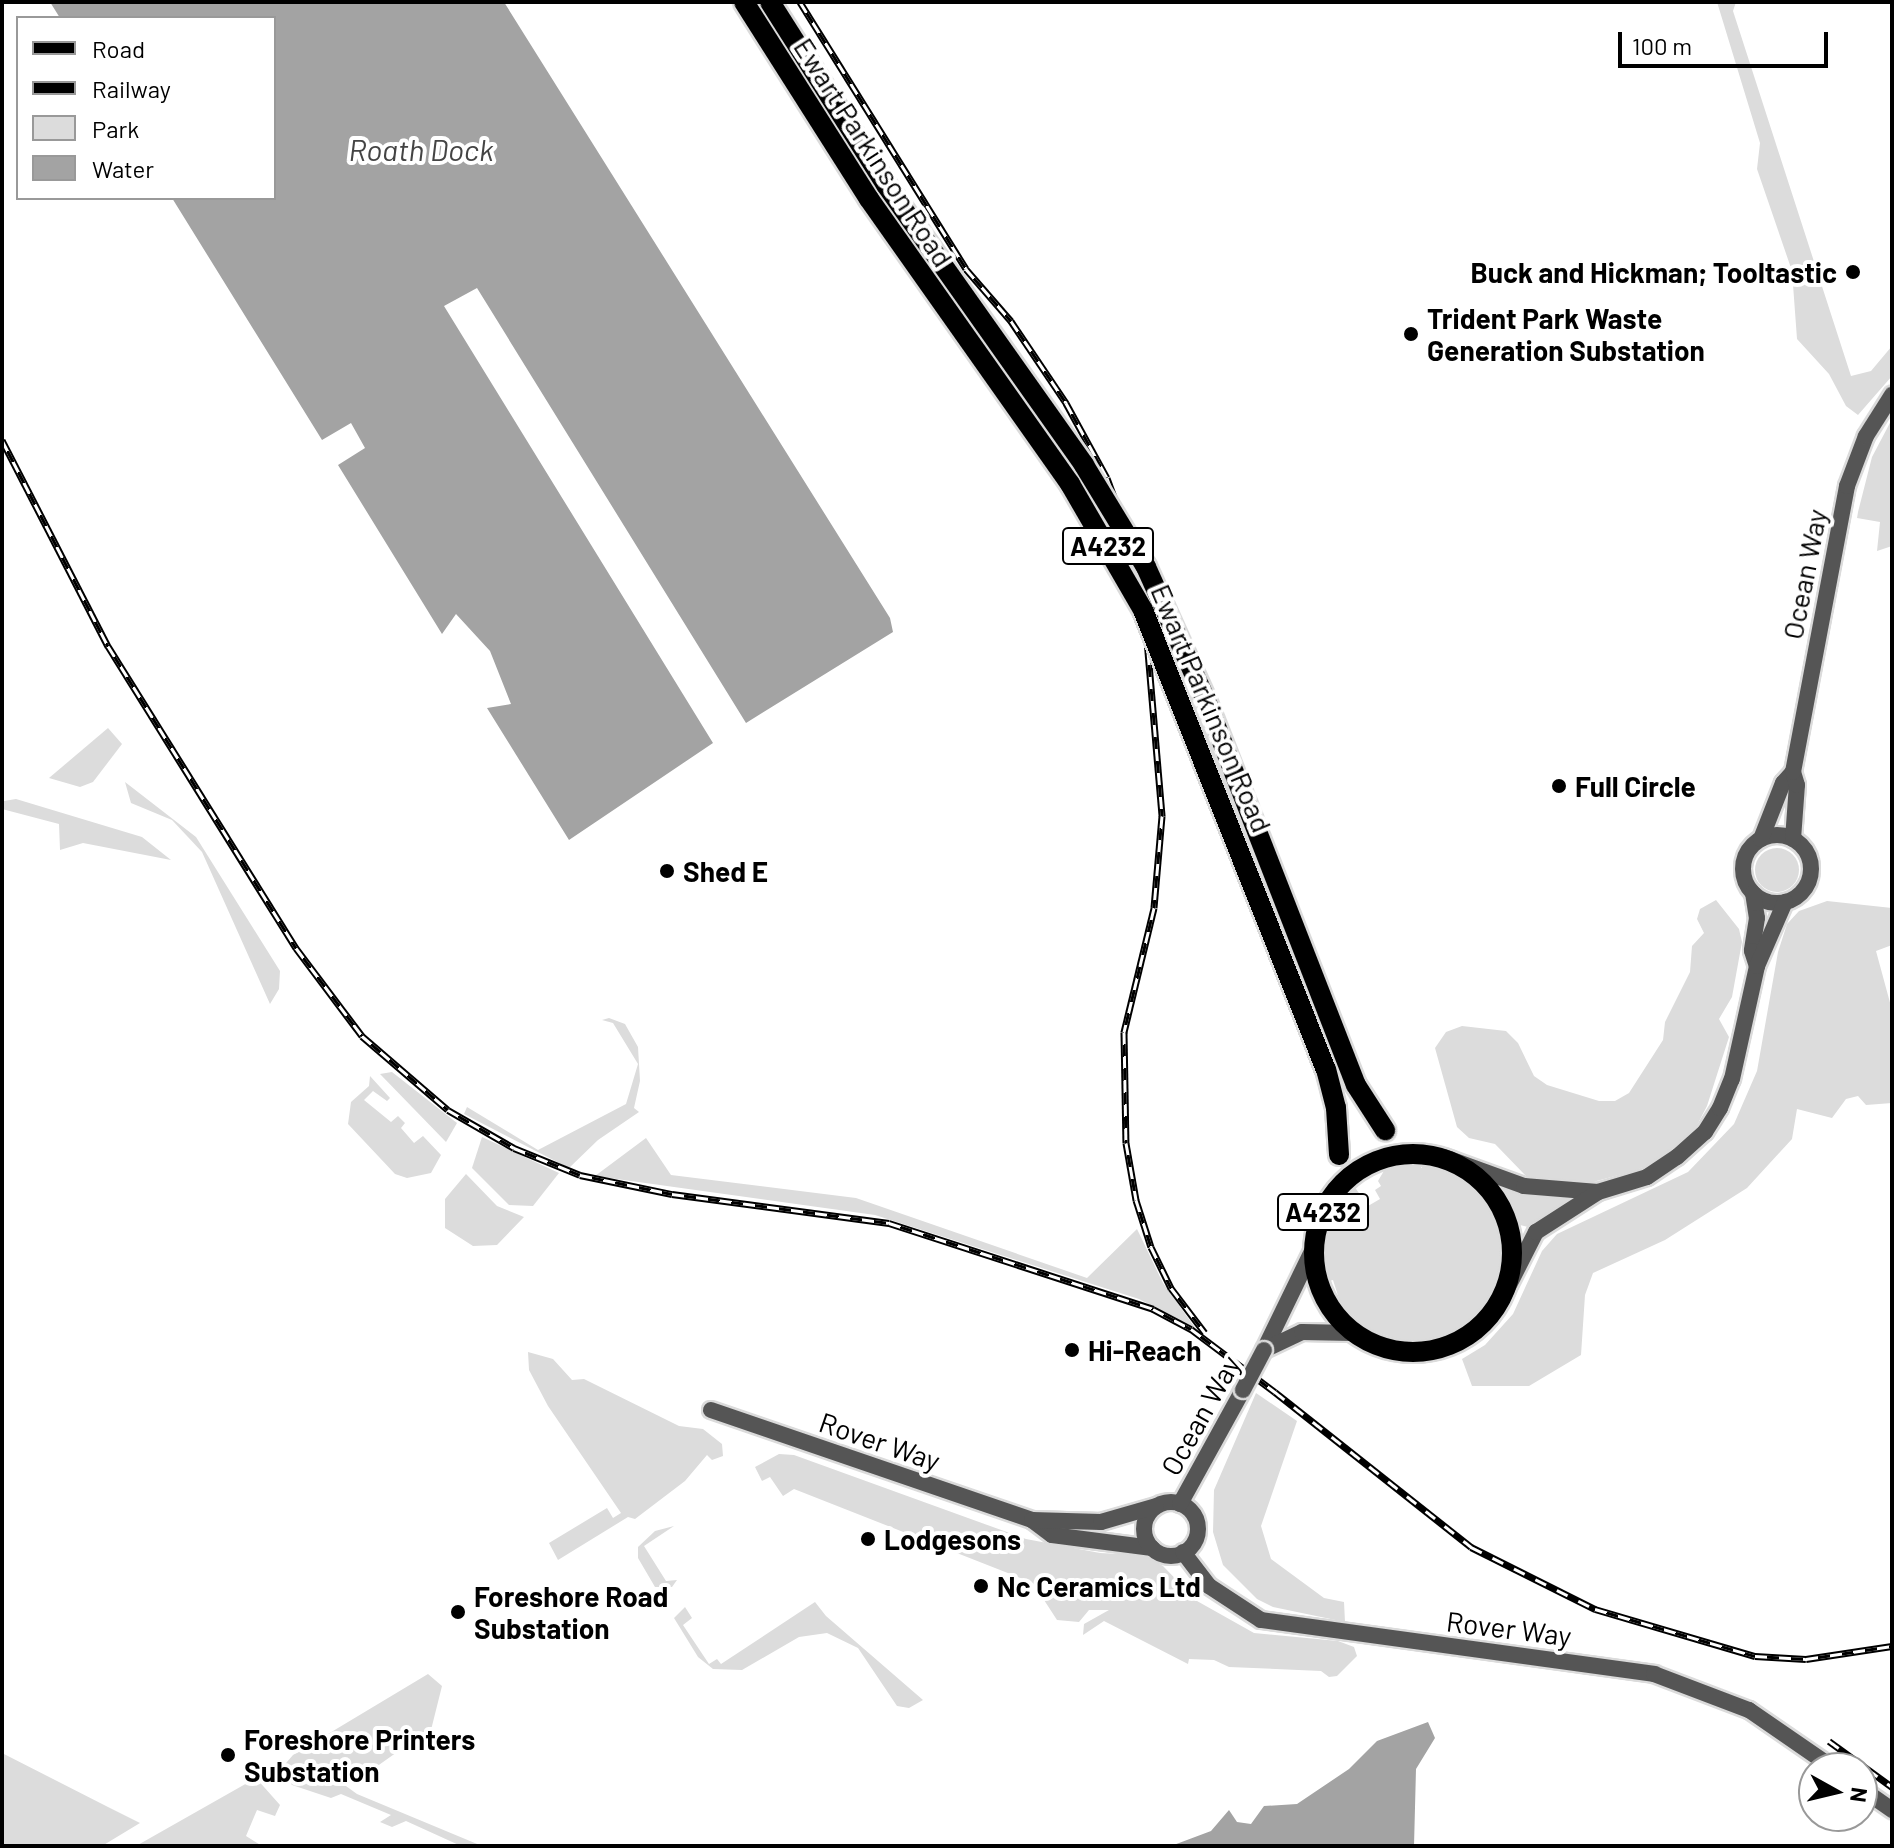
<!DOCTYPE html>
<html>
<head>
<meta charset="utf-8">
<style>
	body { margin:0 }
	#map { position:relative; width:1894px; height:1848px; overflow:hidden; background:#fff; font-family:Barlow,sans-serif }
	div>[style] { position:absolute }
	.green>* { inset:0; background:#dcdcdc }
	.round { border-radius:50% }
	.water>* { inset:0; background:#a3a3a3 }
	.roads { filter:drop-shadow(2px 0 #dbdbdb) drop-shadow(-2px 0 #dbdbdb) drop-shadow(0 2px #dbdbdb) drop-shadow(0 -2px #dbdbdb) }
	.tertiary>* { height:16px; margin:-8px; padding:0 8px; transform-origin:8px; border-radius:8px; background:#555 }
	.tertiary>.ring { margin:-8px; padding:0; box-sizing:content-box; background:none; border:16px solid #555; border-radius:50% }
	.primary>* { height:20px; margin:-10px; padding:0 10px; transform-origin:10px; border-radius:10px; background:#000 }
	.primary>.ring { margin:-10px; padding:0; box-sizing:content-box; background:none; border:20px solid #000; border-radius:50% }
	.rail>* { height:7px; margin-top:-3.5px; transform-origin:0; background:repeating-linear-gradient(90deg,#fff 0 12px,#000 0 24px); box-sizing:border-box; border-block:2px solid #000 }
	.bridges { filter:drop-shadow(2px 0 #dbdbdb) drop-shadow(-2px 0 #dbdbdb) drop-shadow(0 2px #dbdbdb) drop-shadow(0 -2px #dbdbdb) }
	.tertiary-bridge>* { height:16px; margin:-8px; padding:0 8px; transform-origin:8px; border-radius:8px; background:#555 }
	.primary-bridge>* { height:20px; margin:-10px; padding:0 10px; transform-origin:10px; border-radius:10px; background:#000 }
	.dots>* { width:22px; height:22px; translate:-50% -50%; box-sizing:border-box; border:4px solid #fff; border-radius:50% }
	span { translate:-50% -50%; white-space:nowrap; text-align:center; line-height:1.15; -webkit-text-stroke:8px #fff; paint-order:stroke }
	.shield-label span { padding:2px 6px; background:#fff; border:2px solid; border-radius:6px; -webkit-text-stroke-width:0 }
	.shield-label { font-size:26px; color:#000; font-weight:700 }
	.street-label { font-size:28px; color:#000 }
	.poi-label { font-size:28px; color:#000; font-weight:700 }
	.right { translate:-100% -50%; text-align:right }
	.left { translate:0 -50%; text-align:left }
	.water-label { font-size:30px; color:#444; font-style:italic }
	.frame { position:absolute; inset:0; border:4px solid #000; pointer-events:none }
	.legend { position:absolute; left:16px; top:16px; width:260px; height:184px; box-sizing:border-box; background:#fff; border:2px solid #999; margin:0; padding:10px 14px; list-style:none; font-size:24px; color:#000 }
	.legend li { display:flex; align-items:center; gap:16px; height:40px }
	.legend b { width:40px; border:2px solid #999 }
	.north { position:absolute; left:1798px; top:1752px; width:80px; height:80px; box-sizing:border-box; background:#fff; border:2px solid #999; border-radius:50%; rotate:98deg; font-size:22px; font-weight:700; line-height:32px; text-align:center; color:#000 }
	.north::after { content:''; display:block; margin:auto; width:28px; height:36px; background:#000; clip-path:polygon(50% 0,100% 100%,50% 72%,0 100%) }
	.scale { position:absolute; left:1618px; top:32px; width:210px; height:36px; box-sizing:border-box; border:4px solid #000; border-top:0; padding-left:10px; font-size:24px; line-height:28px; white-space:nowrap; color:#000; -webkit-text-stroke:6px #fff; paint-order:stroke }
</style>
</head>
<body>
<div id="map">
	<div class="green">
		<div style="clip-path:polygon(1717px 2px,1736px 2px,1733px 11px,1851px 376px,1871px 371px,1892px 346px,1892px 376px,1858px 415px,1846px 406px,1829px 374px,1797px 339px,1792px 271px,1757px 169px,1760px 143px)"></div>
		<div style="clip-path:polygon(1892px 419px,1892px 546px,1877px 551px,1880px 522px,1857px 518px,1858px 512px,1872px 457px)"></div>
		<div style="clip-path:polygon(108px 728px,122px 744px,93px 782px,80px 787px,49px 778px)"></div>
		<div style="clip-path:polygon(125px 782px,196px 837px,280px 971px,279px 989px,270px 1004px,202px 852px,172px 820px,131px 803px)"></div>
		<div style="clip-path:polygon(16px 799px,142px 837px,171px 860px,83px 843px,60px 850px,59px 824px,2px 809px,4px 801px)"></div>
		<div class="round" style="left:1755px;top:848px;width:44px;height:44px"></div>
		<div style="clip-path:polygon(1716px 900px,1739px 929px,1742px 942px,1732px 997px,1719px 1019px,1729px 1037px,1707px 1106px,1695px 1129px,1672px 1153px,1637px 1170px,1593px 1182px,1548px 1182px,1529px 1179px,1495px 1144px,1469px 1138px,1457px 1127px,1435px 1048px,1446px 1032px,1462px 1026px,1506px 1031px,1518px 1043px,1534px 1076px,1547px 1085px,1599px 1101px,1615px 1101px,1629px 1093px,1663px 1040px,1665px 1022px,1690px 972px,1692px 946px,1704px 933px,1697px 919px,1700px 909px)"></div>
		<div style="clip-path:polygon(1827px 901px,1892px 908px,1892px 945px,1876px 951px,1892px 1010px,1892px 1103px,1866px 1105px,1858px 1096px,1846px 1099px,1832px 1118px,1797px 1109px,1792px 1139px,1747px 1188px,1665px 1240px,1593px 1273px,1585px 1295px,1581px 1355px,1529px 1386px,1472px 1386px,1462px 1359px,1485px 1345px,1513px 1314px,1542px 1251px,1557px 1234px,1688px 1172px,1734px 1124px,1757px 1071px,1778px 952px,1787px 924px,1799px 911px)"></div>
		<div style="clip-path:polygon(609px 1018px,625px 1024px,638px 1047px,640px 1081px,634px 1108px,639px 1112px,598px 1140px,569px 1168px,464px 1114px,467px 1107px,538px 1150px,626px 1104px,638px 1064px,613px 1023px,602px 1020px)"></div>
		<div style="clip-path:polygon(392px 1072px,457px 1123px,446px 1142px,380px 1074px)"></div>
		<div style="clip-path:polygon(370px 1076px,390px 1098px,387px 1101px,373px 1091px,364px 1100px,391px 1122px,398px 1116px,405px 1123px,401px 1128px,414px 1143px,423px 1136px,441px 1155px,431px 1173px,407px 1178px,395px 1174px,348px 1124px,351px 1102px,369px 1086px)"></div>
		<div style="clip-path:polygon(482px 1137px,559px 1173px,533px 1206px,509px 1205px,472px 1168px)"></div>
		<div style="clip-path:polygon(646px 1138px,671px 1175px,856px 1198px,1087px 1278px,1137px 1229px,1163px 1283px,1196px 1329px,1139px 1299px,875px 1215px,595px 1176px)"></div>
		<div style="clip-path:polygon(1421px 1162px,1421px 1168px,1426px 1164px,1454px 1172px,1476px 1188px,1498px 1221px,1503px 1255px,1490px 1300px,1464px 1328px,1430px 1340px,1400px 1340px,1370px 1330px,1341px 1305px,1333px 1280px,1329px 1281px,1325px 1250px,1332px 1217px,1354px 1186px,1368px 1206px,1380px 1199px,1375px 1190px,1381px 1186px,1378px 1181px,1385px 1169px)"></div>
		<div style="clip-path:polygon(466px 1174px,497px 1206px,524px 1217px,497px 1245px,473px 1246px,445px 1228px,445px 1199px)"></div>
		<div style="clip-path:polygon(1505px 1190px,1522px 1193px,1575px 1196px,1528px 1227px,1520px 1225px)"></div>
		<div style="clip-path:polygon(528px 1352px,553px 1359px,572px 1380px,584px 1379px,679px 1426px,703px 1429px,722px 1444px,723px 1456px,712px 1460px,707px 1455px,685px 1481px,635px 1519px,628px 1517px,558px 1560px,549px 1543px,607px 1508px,613px 1518px,621px 1513px,548px 1406px,529px 1370px)"></div>
		<div style="clip-path:polygon(1256px 1393px,1297px 1421px,1261px 1526px,1271px 1559px,1324px 1598px,1344px 1602px,1345px 1622px,1273px 1607px,1257px 1599px,1223px 1565px,1213px 1532px,1214px 1490px)"></div>
		<div style="clip-path:polygon(779px 1454px,794px 1455px,1026px 1539px,1100px 1553px,1142px 1555px,1163px 1566px,1197px 1601px,1254px 1633px,1338px 1641px,1354px 1647px,1357px 1656px,1337px 1676px,1329px 1677px,1321px 1671px,1229px 1667px,1214px 1660px,1189px 1659px,1188px 1664px,1104px 1621px,1083px 1635px,1084px 1624px,1109px 1610px,1089px 1610px,1079px 1622px,1057px 1620px,1033px 1583px,794px 1489px,783px 1496px,770px 1477px,762px 1481px,755px 1467px)"></div>
		<div style="clip-path:polygon(674px 1526px,644px 1546px,666px 1581px,677px 1580px,672px 1587px,655px 1587px,638px 1558px,638px 1547px,655px 1531px)"></div>
		<div style="clip-path:polygon(815px 1602px,826px 1616px,923px 1700px,909px 1708px,897px 1706px,858px 1648px,827px 1633px,799px 1637px,742px 1670px,713px 1669px,698px 1657px,674px 1618px,685px 1607px,692px 1618px,683px 1625px,709px 1664px,717px 1659px,721px 1664px)"></div>
		<div style="clip-path:polygon(428px 1674px,442px 1686px,428px 1742px,400px 1750px,376px 1767px,366px 1764px,339px 1781px,357px 1794px,482px 1846px,461px 1846px,406px 1821px,392px 1827px,380px 1822px,391px 1815px,341px 1794px,331px 1798px,292px 1785px,280px 1770px,293px 1755px)"></div>
		<div style="clip-path:polygon(2px 1753px,108px 1807px,140px 1823px,102px 1846px,2px 1846px)"></div>
		<div style="clip-path:polygon(256px 1778px,280px 1805px,275px 1816px,257px 1810px,246px 1836px,262px 1846px,136px 1846px)"></div>
	</div>
	<div class="water">
		<div style="clip-path:polygon(50px 2px,504px 2px,890px 618px,893px 632px,746px 723px,477px 288px,444px 306px,713px 743px,569px 840px,487px 708px,511px 704px,490px 651px,456px 614px,442px 634px,338px 465px,365px 448px,351px 423px,322px 440px,172px 198px,274px 198px,274px 18px,60px 18px)"></div>
		<div style="clip-path:polygon(1428px 1722px,1435px 1738px,1416px 1769px,1414px 1846px,1171px 1846px,1211px 1831px,1229px 1810px,1237px 1822px,1251px 1824px,1264px 1806px,1297px 1804px,1349px 1769px,1377px 1741px)"></div>
	</div>
	<div class="roads">
		<div class="tertiary">
			<div class="ring" style="left:1743px;top:835px;width:52px;height:52px"></div>
			<div style="left:1761px;top:839px;width:60px;rotate:-68.6deg"></div>
			<div style="left:1783px;top:783px;width:15px;rotate:-48deg"></div>
			<div style="left:1793px;top:839px;width:54px;rotate:-85.8deg"></div>
			<div style="left:1797px;top:785px;width:14px;rotate:-107deg"></div>
			<div style="left:1793px;top:772px;width:291px;rotate:-79.3deg"></div>
			<div style="left:1847px;top:486px;width:53px;rotate:-69.2deg"></div>
			<div style="left:1866px;top:436px;width:49px;rotate:-57.6deg"></div>
			<div style="left:1753px;top:893px;width:25px;rotate:81deg"></div>
			<div style="left:1757px;top:918px;width:33px;rotate:99deg"></div>
			<div style="left:1752px;top:951px;width:16px;rotate:72deg"></div>
			<div style="left:1444px;top:1157px;width:85px;rotate:19.9deg"></div>
			<div style="left:1524px;top:1186px;width:74px;rotate:4.6deg"></div>
			<div style="left:1598px;top:1192px;width:51px;rotate:-17deg"></div>
			<div style="left:1647px;top:1177px;width:36px;rotate:-34deg"></div>
			<div style="left:1677px;top:1157px;width:38px;rotate:-42deg"></div>
			<div style="left:1705px;top:1132px;width:28px;rotate:-58deg"></div>
			<div style="left:1720px;top:1108px;width:31px;rotate:-68deg"></div>
			<div style="left:1732px;top:1079px;width:116px;rotate:-77.5deg"></div>
			<div style="left:1757px;top:966px;width:70px;rotate:-66.4deg"></div>
			<div style="left:1504px;top:1295px;width:71px;rotate:-63.1deg"></div>
			<div style="left:1536px;top:1232px;width:74px;rotate:-32.8deg"></div>
			<div style="left:1264px;top:1350px;width:112px;rotate:-64.1deg"></div>
			<div style="left:1264px;top:1350px;width:42px;rotate:-25.3deg"></div>
			<div style="left:1302px;top:1332px;width:51px;rotate:1.1deg"></div>
			<div style="left:711px;top:1410px;width:339px;rotate:18.9deg"></div>
			<div style="left:1032px;top:1520px;width:25px;rotate:37deg"></div>
			<div style="left:1052px;top:1535px;width:101px;rotate:7.4deg"></div>
			<div class="ring" style="left:1144px;top:1502px;width:38px;height:38px"></div>
			<div style="left:1180px;top:1504px;width:130px;rotate:-61.1deg"></div>
			<div style="left:1032px;top:1520px;width:69px;rotate:1.7deg"></div>
			<div style="left:1101px;top:1522px;width:57px;rotate:-16.2deg"></div>
			<div style="left:1183px;top:1552px;width:43px;rotate:52.6deg"></div>
			<div style="left:1209px;top:1586px;width:62px;rotate:33.2deg"></div>
			<div style="left:1261px;top:1620px;width:397px;rotate:7.8deg"></div>
			<div style="left:1654px;top:1674px;width:102px;rotate:20.8deg"></div>
			<div style="left:1749px;top:1710px;width:102px;rotate:34.6deg"></div>
			<div style="left:1862px;top:1789px;width:37px;rotate:35deg"></div>
		</div>
		<div class="primary">
			<div class="ring" style="left:1314px;top:1154px;width:178px;height:178px"></div>
		</div>
	</div>
	<div class="rail">
		<div style="left:800px;top:2px;width:314px;rotate:58.1deg"></div>
		<div style="left:966px;top:269px;width:69px;rotate:49.1deg"></div>
		<div style="left:1011px;top:321px;width:99px;rotate:56.1deg"></div>
		<div style="left:1066px;top:403px;width:85px;rotate:61.3deg"></div>
		<div style="left:1107px;top:478px;width:63px;rotate:69.6deg"></div>
		<div style="left:1129px;top:537px;width:70px;rotate:77.6deg"></div>
		<div style="left:1144px;top:605px;width:212px;rotate:85.1deg"></div>
		<div style="left:1162px;top:816px;width:92px;rotate:95deg"></div>
		<div style="left:1154px;top:908px;width:128px;rotate:103.6deg"></div>
		<div style="left:1124px;top:1032px;width:111px;rotate:89deg"></div>
		<div style="left:1126px;top:1143px;width:58px;rotate:80deg"></div>
		<div style="left:1136px;top:1200px;width:49px;rotate:72.3deg"></div>
		<div style="left:1151px;top:1247px;width:46px;rotate:64deg"></div>
		<div style="left:1171px;top:1288px;width:56px;rotate:52.9deg"></div>
		<div style="left:2px;top:440px;width:232px;rotate:62.8deg"></div>
		<div style="left:108px;top:646px;width:356px;rotate:58.1deg"></div>
		<div style="left:296px;top:948px;width:110px;rotate:53.1deg"></div>
		<div style="left:362px;top:1036px;width:113px;rotate:40.7deg"></div>
		<div style="left:448px;top:1110px;width:76px;rotate:29.9deg"></div>
		<div style="left:514px;top:1148px;width:71px;rotate:22.2deg"></div>
		<div style="left:580px;top:1175px;width:94px;rotate:11.7deg"></div>
		<div style="left:672px;top:1194px;width:219px;rotate:7.6deg"></div>
		<div style="left:889px;top:1223px;width:278px;rotate:18deg"></div>
		<div style="left:1153px;top:1309px;width:43px;rotate:27.8deg"></div>
		<div style="left:1191px;top:1329px;width:105px;rotate:36.9deg"></div>
		<div style="left:1275px;top:1392px;width:250px;rotate:38.3deg"></div>
		<div style="left:1471px;top:1547px;width:139px;rotate:26.6deg"></div>
		<div style="left:1595px;top:1609px;width:167px;rotate:16.4deg"></div>
		<div style="left:1755px;top:1656px;width:51px;rotate:3.4deg"></div>
		<div style="left:1806px;top:1659px;width:87px;rotate:-8.6deg"></div>
		<div style="left:1829px;top:1741px;width:78px;rotate:36.1deg"></div>
	</div>
	<div class="bridges">
		<div class="tertiary-bridge">
			<div style="left:1243px;top:1390px;width:45px;rotate:-62.3deg"></div>
		</div>
		<div class="primary-bridge">
			<div style="left:744px;top:2px;width:233px;rotate:57.6deg"></div>
			<div style="left:869px;top:199px;width:349px;rotate:54.8deg"></div>
			<div style="left:1070px;top:484px;width:146px;rotate:59.9deg"></div>
			<div style="left:1143px;top:610px;width:494px;rotate:68.3deg"></div>
			<div style="left:1326px;top:1069px;width:40px;rotate:75.6deg"></div>
			<div style="left:1336px;top:1108px;width:47px;rotate:86.3deg"></div>
			<div style="left:770px;top:2px;width:217px;rotate:57.6deg"></div>
			<div style="left:886px;top:185px;width:343px;rotate:54.7deg"></div>
			<div style="left:1084px;top:465px;width:119px;rotate:58.7deg"></div>
			<div style="left:1146px;top:567px;width:144px;rotate:65.8deg"></div>
			<div style="left:1205px;top:698px;width:415px;rotate:68.7deg"></div>
			<div style="left:1356px;top:1085px;width:54px;rotate:57.2deg"></div>
		</div>
	</div>
	<div class="dots">
		<div style="left:1853px;top:272px;background:#000"></div>
		<div style="left:1411px;top:334px;background:#000"></div>
		<div style="left:1559px;top:786px;background:#000"></div>
		<div style="left:667px;top:871px;background:#000"></div>
		<div style="left:1072px;top:1350px;background:#000"></div>
		<div style="left:868px;top:1539px;background:#000"></div>
		<div style="left:981px;top:1586px;background:#000"></div>
		<div style="left:458px;top:1612px;background:#000"></div>
		<div style="left:228px;top:1755px;background:#000"></div>
	</div>
	<div class="shield-label">
		<span style="left:1108px;top:546px">A4232</span>
		<span style="left:1323px;top:1212px">A4232</span>
	</div>
	<div class="street-label">
		<span style="left:874px;top:152px;rotate:57deg">Ewart Parkinson Road</span>
		<span style="left:1804px;top:574px;rotate:-79deg">Ocean Way</span>
		<span style="left:1212px;top:708px;rotate:67deg">Ewart Parkinson Road</span>
		<span style="left:1200px;top:1415px;rotate:-61deg">Ocean Way</span>
		<span style="left:880px;top:1441px;rotate:19deg">Rover Way</span>
		<span style="left:1509px;top:1628px;rotate:7deg">Rover Way</span>
	</div>
	<div class="poi-label">
		<span class="right" style="left:1837px;top:272px">Buck and Hickman; Tooltastic</span>
		<span class="left" style="left:1427px;top:334px">Trident Park Waste<br>Generation Substation</span>
		<span class="left" style="left:1575px;top:786px">Full Circle</span>
		<span class="left" style="left:683px;top:871px">Shed E</span>
		<span class="left" style="left:1088px;top:1350px">Hi-Reach</span>
		<span class="left" style="left:884px;top:1539px">Lodgesons</span>
		<span class="left" style="left:997px;top:1586px">Nc Ceramics Ltd</span>
		<span class="left" style="left:474px;top:1612px">Foreshore Road<br>Substation</span>
		<span class="left" style="left:244px;top:1755px">Foreshore Printers<br>Substation</span>
	</div>
	<div class="water-label">
		<span style="left:421px;top:149px">Roath Dock</span>
	</div>
	<div class="frame"></div>
	<ul class="legend">
	<li><b style="height:10px;background:#000"></b>Road</li>
	<li><b style="height:10px;background:#000"></b>Railway</li>
	<li><b style="height:22px;background:#dcdcdc"></b>Park</li>
	<li><b style="height:22px;background:#a3a3a3"></b>Water</li>
	</ul>
	<div class="north">N</div>
	<div class="scale">100 m</div>
</div>
</body>
</html>
